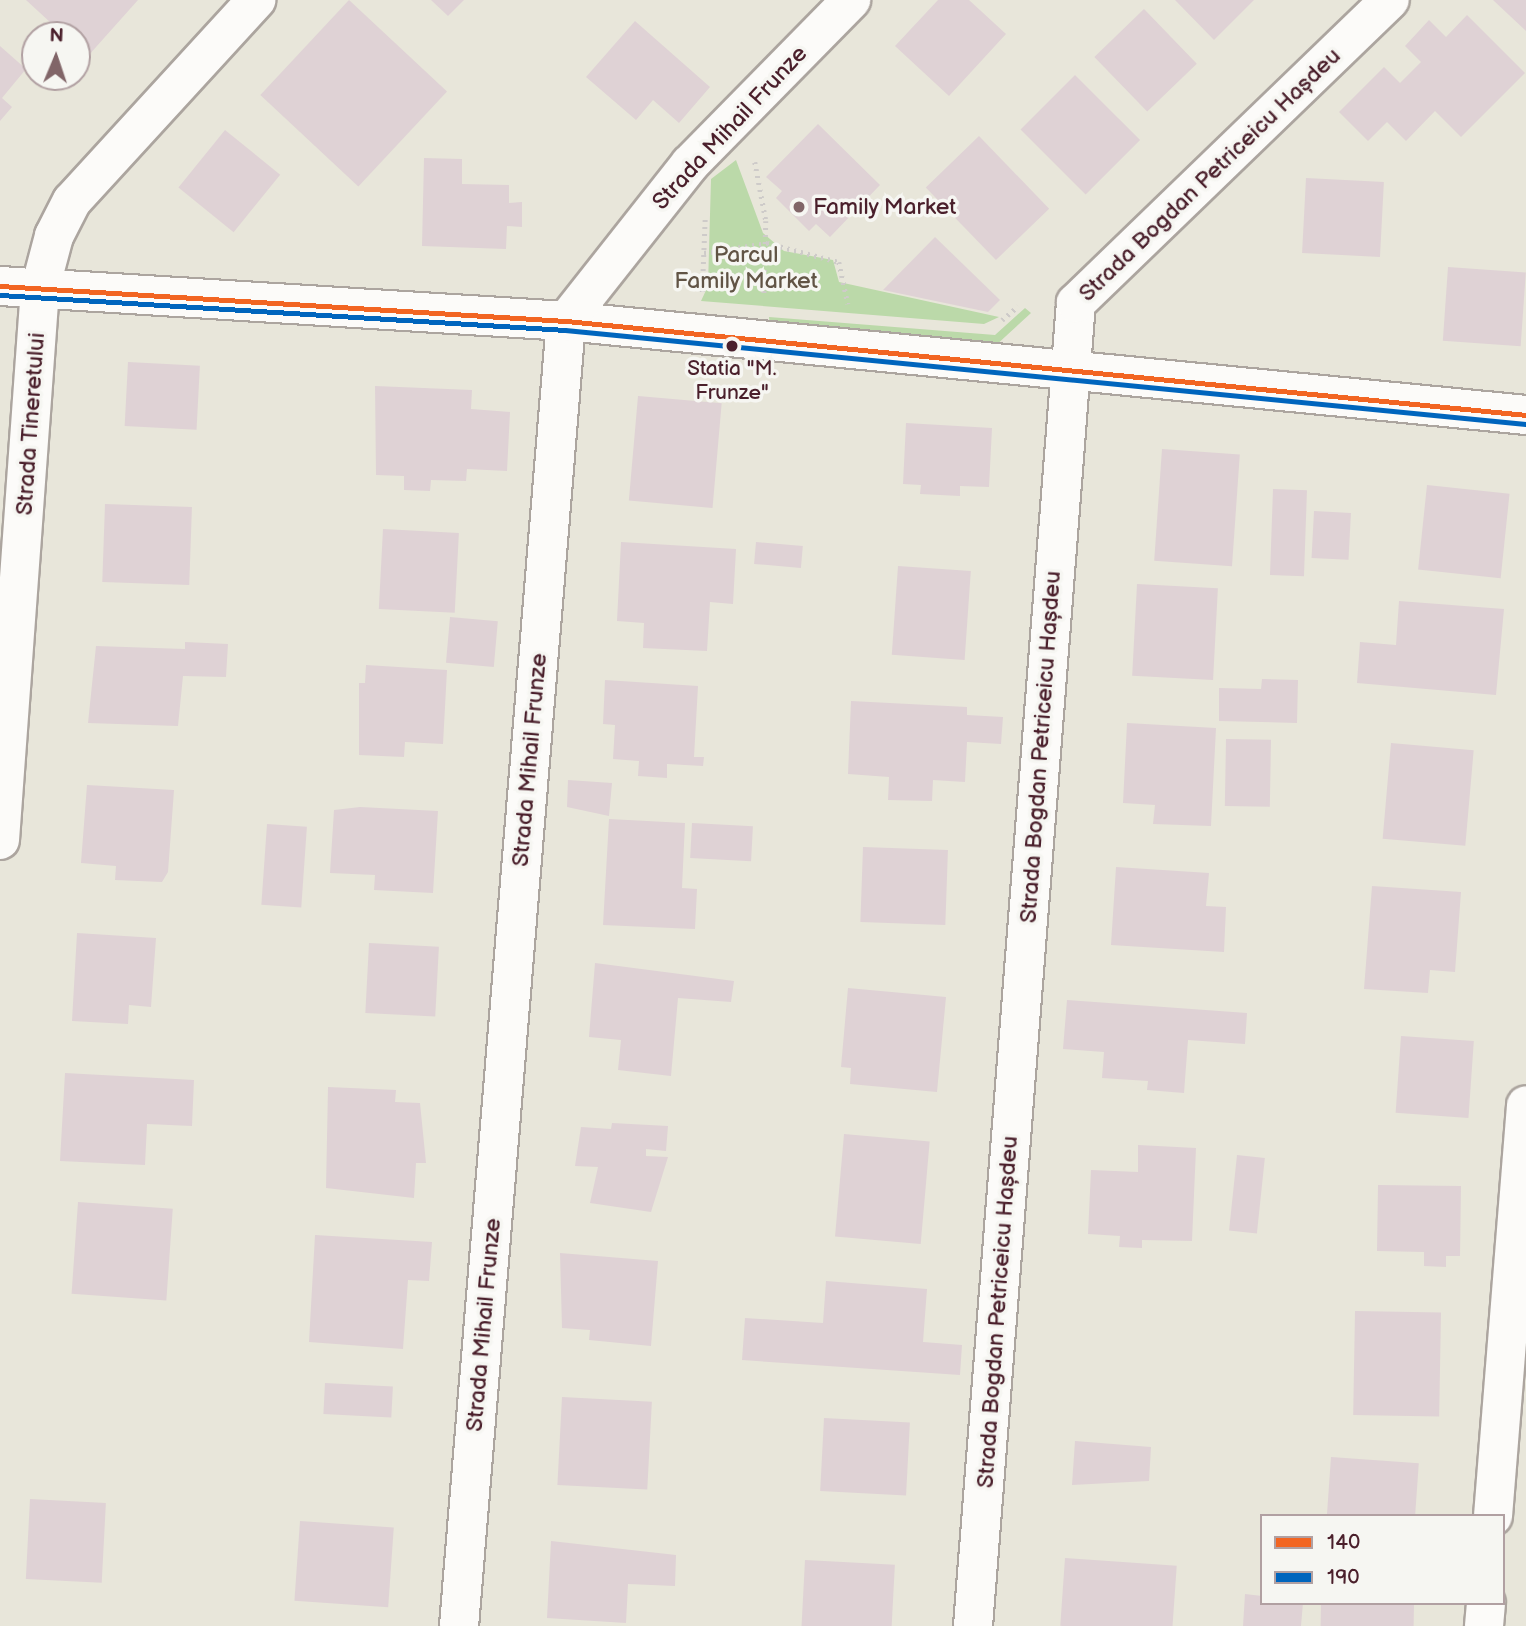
<!DOCTYPE html>
<html>
<head>
<meta charset="utf-8">
<style>
	body { margin:0 }
	#map { position:relative; width:1526px; height:1626px; overflow:hidden; background:#e8e6da; font-family:"Balsamiq Sans",sans-serif }
	div>[style] { position:absolute }
	.green>* { inset:0; background:#bbd9a9 }
	.building>* { inset:0; background:#dfd2d5; transform-origin:0 0 }
	.path>* { height:4.5px; margin-top:-2.25px; transform-origin:0; background:repeating-linear-gradient(90deg,#cecbc9 0 2px,transparent 0 7px) }
	.roads { filter:drop-shadow(2px 0 #aca59f) drop-shadow(-2px 0 #aca59f) drop-shadow(0 2px #aca59f) drop-shadow(0 -2px #aca59f) }
	.street>* { height:38px; margin:-19px; padding:0 19px; transform-origin:19px; border-radius:19px; background:#fcfbf9 }
	.bus-1>* { height:5px; margin:-2.5px; padding:0 2.5px; transform-origin:2.5px; border-radius:2.5px; background:#f26522 }
	.bus-2>* { height:5px; margin:-2.5px; padding:0 2.5px; transform-origin:2.5px; border-radius:2.5px; background:#0065bd }
	.dots>* { width:19px; height:19px; translate:-50% -50%; box-sizing:border-box; border:4px solid #f6f6f2; border-radius:50% }
	span { translate:-50% -50%; white-space:nowrap; text-align:center; line-height:1.15; -webkit-text-stroke:7px #f6f6f2; paint-order:stroke }
	.bus-label { font-size:21px; color:#4a1f2b }
	.street-label { font-size:23px; color:#4a1f2b }
	.poi-label { font-size:23px; color:#4a1f2b }
	.left { translate:0 -50%; text-align:left }
	.park-label { font-size:23px; color:#615445 }
	.legend { position:absolute; left:1260px; top:1514px; width:245px; height:91px; box-sizing:border-box; background:#f6f6f2; border:2px solid #b1a0a2; margin:0; padding:9px 12px; list-style:none; font-size:21px; color:#4a1f2b }
	.legend li { display:flex; align-items:center; gap:14px; height:35px }
	.legend b { width:35px; border:2px solid #b1a0a2 }
	.north { position:absolute; left:21px; top:21px; width:70px; height:70px; box-sizing:border-box; background:#f6f6f2; border:2px solid #b1a0a2; border-radius:50%; rotate:2deg; font-size:19px; font-weight:700; line-height:28px; text-align:center; color:#4a1f2b }
	.north::after { content:''; display:block; margin:auto; width:24px; height:32px; background:#816568; clip-path:polygon(50% 0,100% 100%,50% 72%,0 100%) }
</style>
</head>
<body>
<div id="map">
	<div class="green">
		<div style="clip-path:polygon(736px 160px,763px 233px,784px 251px,833px 260px,839px 282px,999px 317px,984px 324px,701px 301px,708px 286px,711px 179px)"></div>
		<div style="clip-path:polygon(1025px 308px,1031px 313px,994px 347px,770px 327px,769px 317px,995px 335px)"></div>
	</div>
	<div class="building">
		<div style="clip-path:polygon(26px 0,138px 0,88px 56px,77px 46px,77px 35px,64px 35px)"></div>
		<div style="left:349px;top:0;width:134px;height:130px;rotate:43deg"></div>
		<div style="clip-path:polygon(431px 0,464px 0,448px 16px)"></div>
		<div style="clip-path:polygon(938px 0,969px 0,1006px 34px,949px 96px,895px 46px)"></div>
		<div style="clip-path:polygon(1175px 0,1254px 0,1214px 40px)"></div>
		<div style="clip-path:polygon(1493px 0,1526px 0,1526px 31px)"></div>
		<div style="left:1144px;top:9px;width:76px;height:69px;rotate:46deg"></div>
		<div style="clip-path:polygon(1467px 15px,1525px 73px,1461px 137px,1435px 111px,1406px 141px,1387px 122px,1368px 141px,1339px 112px,1384px 67px,1400px 83px,1421px 62px,1405px 46px,1429px 20px,1446px 37px)"></div>
		<div style="clip-path:polygon(635px 21px,710px 87px,679px 123px,653px 100px,636px 120px,586px 77px)"></div>
		<div style="clip-path:polygon(0 46px,26px 69px,2px 98px,12px 107px,0 121px)"></div>
		<div style="left:1075px;top:75px;width:92px;height:77px;rotate:45deg"></div>
		<div style="clip-path:polygon(818px 124px,880px 185px,830px 237px,816px 224px,809px 231px,776px 198px,782px 191px,766px 177px)"></div>
		<div style="left:225px;top:130px;width:71px;height:74px;rotate:39deg"></div>
		<div style="left:979px;top:136px;width:101px;height:74px;rotate:46deg"></div>
		<div style="clip-path:polygon(424px 158px,462px 159px,462px 184px,509px 185px,509px 203px,522px 202px,522px 227px,507px 226px,506px 249px,422px 246px)"></div>
		<div style="left:1306px;top:178px;width:78px;height:75px;rotate:3deg"></div>
		<div style="clip-path:polygon(935px 237px,1000px 300px,988px 312px,883px 290px)"></div>
		<div style="left:1448px;top:267px;width:78px;height:74px;rotate:4deg"></div>
		<div style="left:128px;top:362px;width:72px;height:64px;rotate:3deg"></div>
		<div style="clip-path:polygon(375px 386px,472px 390px,471px 409px,510px 412px,507px 471px,467px 469px,466px 481px,431px 480px,430px 491px,404px 490px,404px 476px,376px 475px)"></div>
		<div style="left:638px;top:396px;width:84px;height:105px;rotate:5deg"></div>
		<div style="clip-path:polygon(906px 423px,992px 428px,989px 487px,960px 486px,960px 496px,920px 494px,921px 485px,903px 484px)"></div>
		<div style="left:1162px;top:449px;width:78px;height:112px;rotate:4deg"></div>
		<div style="left:1427px;top:485px;width:83px;height:85px;rotate:6deg"></div>
		<div style="left:1273px;top:489px;width:34px;height:86px;rotate:2deg"></div>
		<div style="left:105px;top:504px;width:87px;height:78px;rotate:2deg"></div>
		<div style="left:1314px;top:511px;width:37px;height:47px;rotate:3deg"></div>
		<div style="left:383px;top:529px;width:76px;height:80px;rotate:3deg"></div>
		<div style="clip-path:polygon(621px 542px,736px 549px,733px 604px,710px 602px,707px 651px,643px 648px,644px 623px,617px 621px)"></div>
		<div style="left:756px;top:542px;width:47px;height:22px;rotate:5deg"></div>
		<div style="left:898px;top:566px;width:73px;height:89px;rotate:4deg"></div>
		<div style="left:1137px;top:584px;width:81px;height:92px;rotate:3deg"></div>
		<div style="clip-path:polygon(1399px 601px,1504px 609px,1496px 695px,1357px 683px,1360px 642px,1396px 645px)"></div>
		<div style="left:450px;top:617px;width:48px;height:46px;rotate:5deg"></div>
		<div style="clip-path:polygon(185px 642px,228px 644px,226px 677px,183px 676px,178px 726px,88px 723px,96px 646px,185px 649px)"></div>
		<div style="clip-path:polygon(366px 665px,447px 670px,443px 744px,405px 742px,404px 757px,359px 755px,359px 683px,365px 683px)"></div>
		<div style="clip-path:polygon(1262px 679px,1298px 680px,1297px 723px,1219px 721px,1219px 688px,1261px 689px)"></div>
		<div style="clip-path:polygon(605px 680px,698px 686px,694px 757px,704px 757px,703px 766px,667px 764px,667px 778px,638px 776px,639px 761px,613px 759px,615px 725px,603px 724px)"></div>
		<div style="clip-path:polygon(851px 701px,967px 707px,967px 715px,1003px 717px,1001px 744px,967px 742px,965px 782px,933px 780px,932px 801px,888px 800px,889px 777px,848px 774px)"></div>
		<div style="clip-path:polygon(1127px 723px,1216px 728px,1211px 826px,1153px 824px,1155px 805px,1123px 803px)"></div>
		<div style="left:1226px;top:739px;width:45px;height:67px;rotate:1deg"></div>
		<div style="left:1391px;top:743px;width:83px;height:96px;rotate:5deg"></div>
		<div style="clip-path:polygon(568px 780px,612px 783px,609px 816px,567px 807px)"></div>
		<div style="clip-path:polygon(87px 785px,174px 790px,168px 872px,162px 882px,115px 880px,116px 866px,81px 863px)"></div>
		<div style="clip-path:polygon(360px 807px,438px 811px,433px 893px,374px 890px,375px 875px,330px 873px,334px 810px)"></div>
		<div style="clip-path:polygon(609px 819px,685px 823px,682px 888px,697px 889px,695px 929px,603px 925px)"></div>
		<div style="left:692px;top:823px;width:61px;height:35px;rotate:3deg"></div>
		<div style="left:267px;top:824px;width:40px;height:81px;rotate:4deg"></div>
		<div style="left:863px;top:847px;width:85px;height:75px;rotate:2deg"></div>
		<div style="clip-path:polygon(1116px 867px,1209px 873px,1206px 906px,1226px 907px,1224px 952px,1111px 945px)"></div>
		<div style="clip-path:polygon(1372px 886px,1461px 892px,1455px 972px,1430px 970px,1428px 993px,1364px 989px)"></div>
		<div style="clip-path:polygon(77px 933px,156px 938px,151px 1007px,129px 1005px,128px 1024px,72px 1021px)"></div>
		<div style="left:369px;top:943px;width:70px;height:70px;rotate:3deg"></div>
		<div style="clip-path:polygon(595px 963px,734px 981px,731px 1002px,678px 998px,671px 1076px,618px 1070px,621px 1040px,589px 1037px)"></div>
		<div style="clip-path:polygon(848px 988px,946px 997px,937px 1092px,850px 1084px,851px 1068px,841px 1067px)"></div>
		<div style="clip-path:polygon(1067px 1000px,1247px 1013px,1245px 1044px,1188px 1040px,1184px 1093px,1147px 1090px,1148px 1081px,1102px 1078px,1104px 1052px,1063px 1049px)"></div>
		<div style="left:1401px;top:1036px;width:73px;height:77px;rotate:4deg"></div>
		<div style="clip-path:polygon(65px 1073px,194px 1080px,192px 1126px,147px 1124px,145px 1165px,60px 1161px)"></div>
		<div style="clip-path:polygon(328px 1087px,396px 1090px,395px 1102px,420px 1103px,426px 1163px,416px 1163px,414px 1198px,326px 1188px)"></div>
		<div style="clip-path:polygon(612px 1123px,668px 1126px,666px 1151px,646px 1149px,646px 1156px,668px 1157px,651px 1212px,590px 1203px,598px 1167px,575px 1166px,581px 1127px,611px 1129px)"></div>
		<div style="left:844px;top:1134px;width:86px;height:103px;rotate:5deg"></div>
		<div style="clip-path:polygon(1138px 1145px,1196px 1148px,1192px 1241px,1142px 1240px,1142px 1248px,1119px 1247px,1120px 1236px,1088px 1234px,1091px 1170px,1138px 1172px)"></div>
		<div style="left:1237px;top:1155px;width:28px;height:76px;rotate:6deg"></div>
		<div style="clip-path:polygon(1378px 1185px,1461px 1186px,1460px 1256px,1446px 1256px,1446px 1267px,1424px 1266px,1424px 1252px,1377px 1251px)"></div>
		<div style="left:78px;top:1202px;width:95px;height:92px;rotate:4deg"></div>
		<div style="clip-path:polygon(315px 1235px,432px 1242px,429px 1281px,408px 1280px,403px 1349px,309px 1342px)"></div>
		<div style="clip-path:polygon(560px 1253px,658px 1261px,651px 1346px,589px 1340px,590px 1330px,562px 1328px)"></div>
		<div style="clip-path:polygon(826px 1281px,927px 1289px,923px 1342px,962px 1345px,960px 1375px,742px 1360px,745px 1318px,823px 1323px)"></div>
		<div style="left:1355px;top:1311px;width:86px;height:104px;rotate:1deg"></div>
		<div style="left:325px;top:1383px;width:68px;height:31px;rotate:3deg"></div>
		<div style="left:562px;top:1397px;width:90px;height:88px;rotate:3deg"></div>
		<div style="left:824px;top:1418px;width:86px;height:73px;rotate:3deg"></div>
		<div style="clip-path:polygon(1075px 1441px,1151px 1447px,1149px 1481px,1072px 1485px)"></div>
		<div style="left:1331px;top:1457px;width:88px;height:59px;rotate:4deg"></div>
		<div style="left:30px;top:1499px;width:76px;height:80px;rotate:3deg"></div>
		<div style="left:300px;top:1521px;width:94px;height:80px;rotate:4deg"></div>
		<div style="clip-path:polygon(551px 1541px,676px 1555px,675px 1586px,628px 1584px,626px 1623px,547px 1618px)"></div>
		<div style="left:1065px;top:1558px;width:112px;height:68px;rotate:4deg"></div>
		<div style="left:805px;top:1560px;width:90px;height:66px;rotate:3deg"></div>
		<div style="clip-path:polygon(1245px 1594px,1262px 1596px,1262px 1603px,1303px 1603px,1301px 1626px,1243px 1626px)"></div>
		<div style="left:1321px;top:1603px;width:93px;height:23px;rotate:1deg"></div>
	</div>
	<div class="path">
		<div style="left:755px;top:162px;width:60px;rotate:79.4deg"></div>
		<div style="left:766px;top:221px;width:74px;rotate:91.5deg"></div>
		<div style="left:704px;top:253px;width:64px;rotate:-9deg"></div>
		<div style="left:767px;top:243px;width:74px;rotate:14.8deg"></div>
		<div style="left:839px;top:262px;width:43px;rotate:77.9deg"></div>
		<div style="left:702px;top:292px;width:75px;rotate:-87.7deg"></div>
		<div style="left:1002px;top:320px;width:21px;rotate:-41deg"></div>
	</div>
	<div class="roads">
		<div class="street">
			<div style="left:0;top:286px;width:567px;rotate:3.54deg"></div>
			<div style="left:566px;top:321px;width:965px;rotate:5.59deg"></div>
			<div style="left:0;top:840px;width:552px;rotate:-85.85deg"></div>
			<div style="left:40px;top:289px;width:55px;rotate:-75.2deg"></div>
			<div style="left:54px;top:236px;width:39px;rotate:-63deg"></div>
			<div style="left:72px;top:201px;width:273px;rotate:-47.5deg"></div>
			<div style="left:1493px;top:1516px;width:412px;rotate:-85.4deg"></div>
			<div style="left:459px;top:1626px;width:1309px;rotate:-85.31deg"></div>
			<div style="left:566px;top:321px;width:200px;rotate:-51.7deg"></div>
			<div style="left:690px;top:164px;width:230px;rotate:-45.5deg"></div>
			<div style="left:973px;top:1626px;width:1327px;rotate:-85.55deg"></div>
			<div style="left:1076px;top:303px;width:436px;rotate:-44deg"></div>
			<div style="left:1484px;top:1626px;width:23px;rotate:-85deg"></div>
		</div>
	</div>
	<div class="bus-1">
		<div style="left:0;top:286px;width:567px;rotate:3.54deg"></div>
		<div style="left:566px;top:321px;width:965px;rotate:5.59deg"></div>
	</div>
	<div class="bus-2">
		<div style="left:0;top:295px;width:566px;rotate:3.54deg"></div>
		<div style="left:565px;top:330px;width:965px;rotate:5.59deg"></div>
	</div>
	<div class="dots">
		<div style="left:799px;top:207px;background:#816568"></div>
		<div style="left:732px;top:346px;background:#4a1f2b"></div>
	</div>
	<div class="bus-label">
		<span style="left:732px;top:381px">Statia "M.<br>Frunze"</span>
	</div>
	<div class="street-label">
		<span style="left:730px;top:128px;rotate:-47deg">Strada Mihail Frunze</span>
		<span style="left:1210px;top:175px;rotate:-44deg">Strada Bogdan Petriceicu Hașdeu</span>
		<span style="left:31px;top:424px;rotate:-86deg">Strada Tineretului</span>
		<span style="left:1041px;top:747px;rotate:-86deg">Strada Bogdan Petriceicu Hașdeu</span>
		<span style="left:530px;top:760px;rotate:-85deg">Strada Mihail Frunze</span>
		<span style="left:998px;top:1312px;rotate:-86deg">Strada Bogdan Petriceicu Hașdeu</span>
		<span style="left:484px;top:1325px;rotate:-85deg">Strada Mihail Frunze</span>
	</div>
	<div class="poi-label">
		<span class="left" style="left:813px;top:207px">Family Market</span>
	</div>
	<div class="park-label">
		<span style="left:746px;top:268px">Parcul<br>Family Market</span>
	</div>
	<ul class="legend">
	<li><b style="height:9px;background:#f26522"></b>140</li>
	<li><b style="height:9px;background:#0065bd"></b>190</li>
	</ul>
	<div class="north">N</div>
</div>
</body>
</html>
